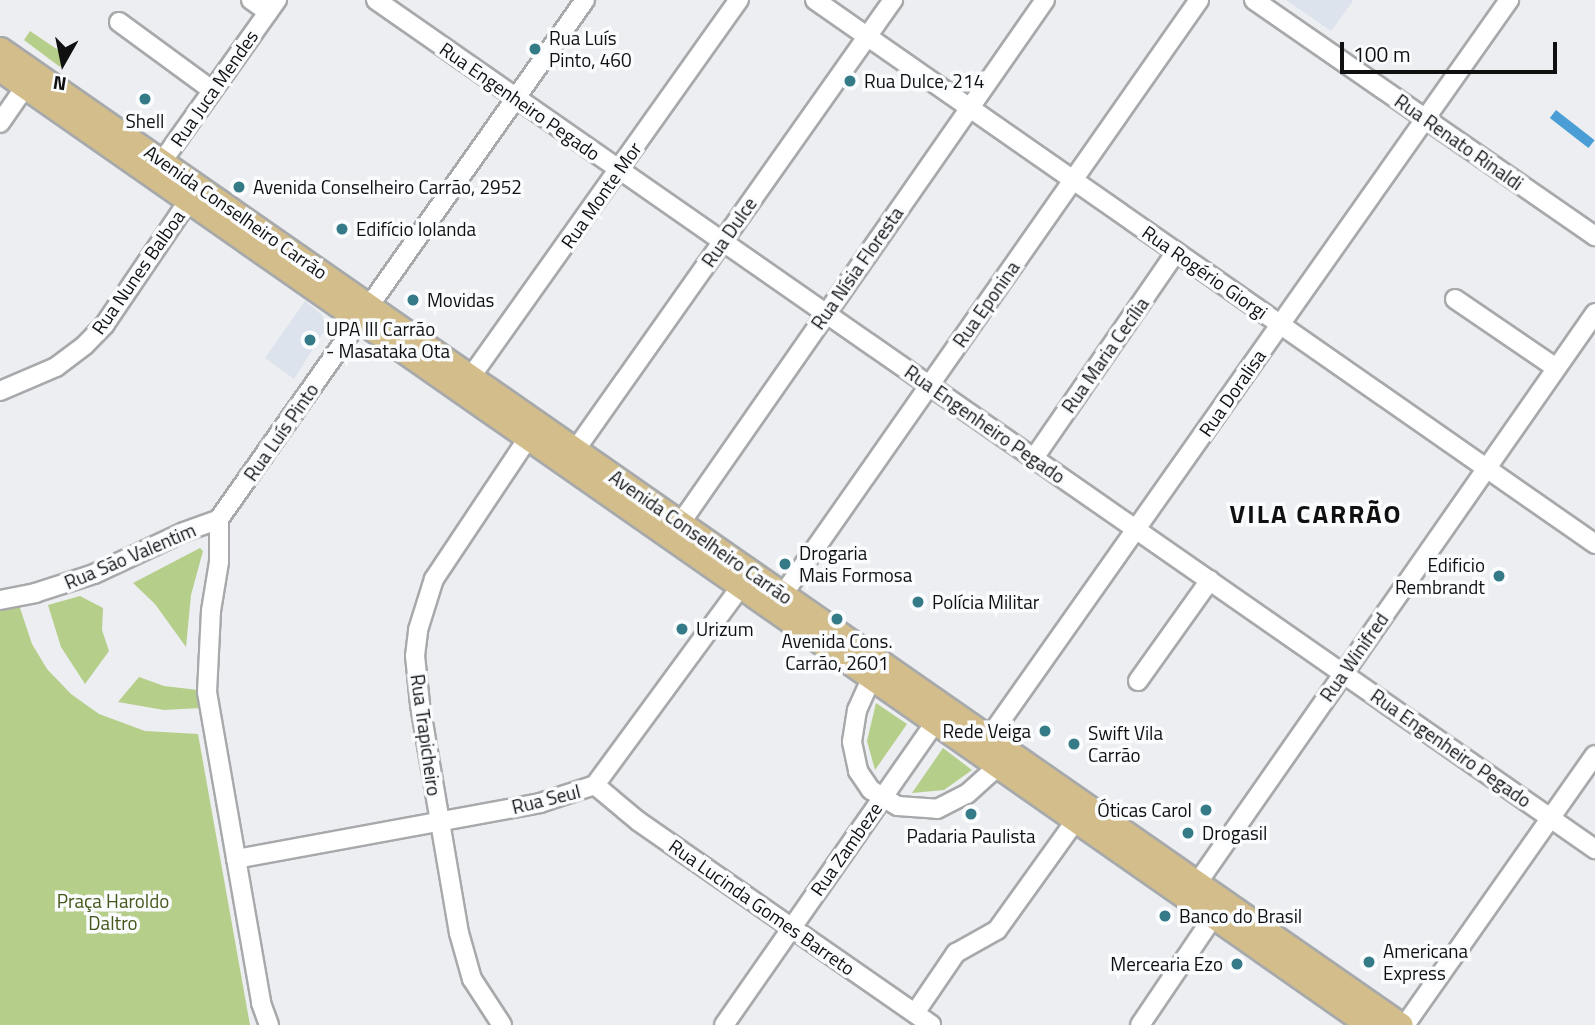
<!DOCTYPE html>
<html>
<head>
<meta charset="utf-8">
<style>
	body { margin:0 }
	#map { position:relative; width:1595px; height:1025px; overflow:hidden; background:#eceef1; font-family:"Titillium Web",sans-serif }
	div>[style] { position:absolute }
	.built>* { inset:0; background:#dce3ec }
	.green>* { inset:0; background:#b5ce89 }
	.water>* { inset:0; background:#4a9ed5; transform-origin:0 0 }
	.roads { filter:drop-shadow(2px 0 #a7a9ab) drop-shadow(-2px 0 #a7a9ab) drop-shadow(0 2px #a7a9ab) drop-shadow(0 -2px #a7a9ab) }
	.minor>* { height:18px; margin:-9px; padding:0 9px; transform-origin:9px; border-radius:9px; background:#fff }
	.major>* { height:23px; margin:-11.5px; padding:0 11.5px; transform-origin:11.5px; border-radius:11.5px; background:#d3be8b }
	.dots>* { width:19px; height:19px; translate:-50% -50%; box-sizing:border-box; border:4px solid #fafcfe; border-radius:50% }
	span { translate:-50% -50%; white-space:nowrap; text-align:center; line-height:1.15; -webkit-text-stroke:7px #fafcfe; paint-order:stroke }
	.poi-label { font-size:19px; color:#101011 }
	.left { translate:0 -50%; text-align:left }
	.right { translate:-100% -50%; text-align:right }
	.street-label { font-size:19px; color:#101011 }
	.park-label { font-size:19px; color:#44571b }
	.district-label { font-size:26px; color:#101011; font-weight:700; letter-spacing:2px }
	.north { position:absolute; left:28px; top:28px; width:70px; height:70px; -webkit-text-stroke:5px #fafcfe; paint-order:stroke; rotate:189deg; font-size:19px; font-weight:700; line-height:28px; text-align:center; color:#101011 }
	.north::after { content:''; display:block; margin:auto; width:24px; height:32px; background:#101011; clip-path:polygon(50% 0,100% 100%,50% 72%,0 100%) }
	.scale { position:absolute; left:1340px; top:42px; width:217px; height:32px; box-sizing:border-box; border:4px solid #101011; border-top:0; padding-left:9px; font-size:21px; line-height:24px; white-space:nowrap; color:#101011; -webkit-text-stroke:5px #fafcfe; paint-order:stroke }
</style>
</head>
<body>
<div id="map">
	<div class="built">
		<div style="clip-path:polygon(1286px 0,1351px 0,1353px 1px,1331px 31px)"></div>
		<div style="clip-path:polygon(305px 301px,322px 315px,326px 328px,294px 379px,265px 358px)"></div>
	</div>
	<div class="green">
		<div style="clip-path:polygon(30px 31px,67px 56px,60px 67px,24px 40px)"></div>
		<div style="clip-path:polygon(200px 548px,203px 551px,191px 595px,186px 647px,155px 604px,133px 583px)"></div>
		<div style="clip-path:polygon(80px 596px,103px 608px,102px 630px,109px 651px,85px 684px,61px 647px,48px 605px)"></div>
		<div style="clip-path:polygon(19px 605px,32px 644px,47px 669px,71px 694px,99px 714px,145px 731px,198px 734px,250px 1025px,0 1025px,0 609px)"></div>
		<div style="clip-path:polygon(139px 677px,164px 686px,198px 690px,200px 708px,164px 710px,118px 702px)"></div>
		<div style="clip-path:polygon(876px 703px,907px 724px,875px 770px,867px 741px)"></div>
		<div style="clip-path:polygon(943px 748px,972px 770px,944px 790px,912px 793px)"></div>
	</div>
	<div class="water">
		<div style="left:1556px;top:110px;width:49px;height:10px;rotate:38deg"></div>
	</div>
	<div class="roads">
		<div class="minor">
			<div style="left:251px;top:0;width:21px;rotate:35deg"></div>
			<div style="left:376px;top:0;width:1486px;rotate:34.86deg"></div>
			<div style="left:815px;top:0;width:951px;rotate:34.89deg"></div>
			<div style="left:1254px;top:0;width:415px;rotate:34.7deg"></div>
			<div style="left:119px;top:22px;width:115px;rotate:36.2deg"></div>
			<div style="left:0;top:123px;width:56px;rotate:-55.2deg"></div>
			<div style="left:156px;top:170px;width:209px;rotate:-54.6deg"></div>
			<div style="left:1455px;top:299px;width:122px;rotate:34.3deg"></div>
			<div style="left:465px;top:385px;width:473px;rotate:-54.6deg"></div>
			<div style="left:0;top:391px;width:61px;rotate:-23.2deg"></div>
			<div style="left:56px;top:367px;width:36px;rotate:-37deg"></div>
			<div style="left:85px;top:345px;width:29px;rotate:-46deg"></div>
			<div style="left:105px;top:324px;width:161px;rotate:-55.9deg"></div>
			<div style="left:1034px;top:458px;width:250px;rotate:-55.4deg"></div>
			<div style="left:569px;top:459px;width:562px;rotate:-54.78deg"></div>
			<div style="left:219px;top:519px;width:635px;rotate:-54.81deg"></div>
			<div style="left:219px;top:519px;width:43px;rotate:90deg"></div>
			<div style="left:219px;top:562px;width:50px;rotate:99.3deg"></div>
			<div style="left:211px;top:611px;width:81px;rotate:92.8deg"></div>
			<div style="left:207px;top:692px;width:316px;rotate:80.1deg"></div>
			<div style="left:261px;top:1003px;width:23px;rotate:70deg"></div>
			<div style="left:675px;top:531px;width:647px;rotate:-55.13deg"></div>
			<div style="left:0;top:600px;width:36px;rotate:-11deg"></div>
			<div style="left:35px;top:593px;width:62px;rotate:-17.9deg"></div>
			<div style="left:94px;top:574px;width:99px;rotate:-25deg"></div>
			<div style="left:184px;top:532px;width:37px;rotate:-20deg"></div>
			<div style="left:777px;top:603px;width:736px;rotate:-55.01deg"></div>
			<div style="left:876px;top:668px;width:46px;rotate:114.3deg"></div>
			<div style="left:857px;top:710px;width:32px;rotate:99deg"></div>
			<div style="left:852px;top:742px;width:30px;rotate:78deg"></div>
			<div style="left:858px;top:771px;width:23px;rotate:56deg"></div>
			<div style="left:871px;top:790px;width:31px;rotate:31deg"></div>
			<div style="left:898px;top:806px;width:39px;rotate:4deg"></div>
			<div style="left:937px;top:809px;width:34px;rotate:-27deg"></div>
			<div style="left:967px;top:794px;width:54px;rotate:-42deg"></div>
			<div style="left:1138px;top:681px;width:124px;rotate:-54.5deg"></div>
			<div style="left:983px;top:746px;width:913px;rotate:-54.81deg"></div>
			<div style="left:595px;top:785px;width:56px;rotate:39.9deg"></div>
			<div style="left:638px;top:821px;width:357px;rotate:34.8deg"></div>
			<div style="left:236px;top:859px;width:309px;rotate:-10.4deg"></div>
			<div style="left:540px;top:803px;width:58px;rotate:-18.1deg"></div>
			<div style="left:595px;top:785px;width:257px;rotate:-53.7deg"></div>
			<div style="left:1191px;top:892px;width:706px;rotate:-55.09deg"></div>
			<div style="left:915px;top:1013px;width:73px;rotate:-55.7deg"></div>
			<div style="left:956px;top:953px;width:47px;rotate:-29.3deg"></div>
			<div style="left:997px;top:930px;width:135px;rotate:-54.3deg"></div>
			<div style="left:502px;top:1025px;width:55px;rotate:-123.1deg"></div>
			<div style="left:472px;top:979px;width:48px;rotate:-105.8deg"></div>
			<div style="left:459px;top:933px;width:232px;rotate:-99.7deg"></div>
			<div style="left:420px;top:704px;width:48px;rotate:-95.9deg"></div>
			<div style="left:415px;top:656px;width:26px;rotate:-83deg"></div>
			<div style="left:418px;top:630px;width:53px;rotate:-72.6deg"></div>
			<div style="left:434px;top:579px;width:180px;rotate:-56.3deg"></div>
			<div style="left:724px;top:1025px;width:381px;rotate:-55.1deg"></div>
			<div style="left:1140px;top:1025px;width:130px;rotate:-55.9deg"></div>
			<div style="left:1405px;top:1025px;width:330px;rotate:-54.9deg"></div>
		</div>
		<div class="major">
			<div style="left:0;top:49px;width:1707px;rotate:34.86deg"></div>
			<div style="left:0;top:69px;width:1670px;rotate:34.93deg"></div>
		</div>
	</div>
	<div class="dots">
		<div style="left:535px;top:49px;background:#357b87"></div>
		<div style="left:850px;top:81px;background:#357b87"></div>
		<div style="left:145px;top:99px;background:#357b87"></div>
		<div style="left:239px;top:187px;background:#357b87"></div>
		<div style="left:342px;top:229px;background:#357b87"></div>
		<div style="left:413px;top:300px;background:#357b87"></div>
		<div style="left:310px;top:340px;background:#357b87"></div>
		<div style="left:785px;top:564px;background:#357b87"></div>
		<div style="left:1499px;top:576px;background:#357b87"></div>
		<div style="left:918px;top:602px;background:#357b87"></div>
		<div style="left:837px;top:619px;background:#357b87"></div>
		<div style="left:682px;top:629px;background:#357b87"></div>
		<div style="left:1045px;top:731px;background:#357b87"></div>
		<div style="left:1074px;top:744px;background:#357b87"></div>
		<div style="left:1206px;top:810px;background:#357b87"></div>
		<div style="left:971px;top:814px;background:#357b87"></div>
		<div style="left:1188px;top:833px;background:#357b87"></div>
		<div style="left:1165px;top:916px;background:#357b87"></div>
		<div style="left:1369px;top:962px;background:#357b87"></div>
		<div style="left:1237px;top:964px;background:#357b87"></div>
	</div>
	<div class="poi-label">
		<span class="left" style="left:549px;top:49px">Rua Luís<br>Pinto, 460</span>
		<span class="left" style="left:864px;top:81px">Rua Dulce, 214</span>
		<span style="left:145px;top:121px">Shell</span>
		<span class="left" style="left:253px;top:187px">Avenida Conselheiro Carrão, 2952</span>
		<span class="left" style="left:356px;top:229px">Edifício Iolanda</span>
		<span class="left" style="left:427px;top:300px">Movidas</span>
		<span class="left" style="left:326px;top:340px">UPA III Carrão<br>- Masataka Ota</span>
		<span class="left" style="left:799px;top:564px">Drogaria<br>Mais Formosa</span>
		<span class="right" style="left:1485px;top:576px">Edificio<br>Rembrandt</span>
		<span class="left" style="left:932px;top:602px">Polícia Militar</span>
		<span class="left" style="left:696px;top:629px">Urizum</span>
		<span style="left:837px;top:652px">Avenida Cons.<br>Carrão, 2601</span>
		<span class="right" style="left:1031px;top:731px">Rede Veiga</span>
		<span class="left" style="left:1088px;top:744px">Swift Vila<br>Carrão</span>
		<span class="right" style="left:1192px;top:810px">Óticas Carol</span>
		<span class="left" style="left:1202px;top:833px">Drogasil</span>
		<span style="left:971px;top:836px">Padaria Paulista</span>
		<span class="left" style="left:1179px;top:916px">Banco do Brasil</span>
		<span class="left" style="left:1383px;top:962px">Americana<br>Express</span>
		<span class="right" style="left:1223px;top:964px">Mercearia Ezo</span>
	</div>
	<div class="street-label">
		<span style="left:214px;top:88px;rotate:-55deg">Rua Juca Mendes</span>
		<span style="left:520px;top:101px;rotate:35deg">Rua Engenheiro Pegado</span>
		<span style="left:1459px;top:142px;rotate:35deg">Rua Renato Rinaldi</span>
		<span style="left:601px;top:195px;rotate:-55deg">Rua Monte Mor</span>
		<span style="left:236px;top:212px;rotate:35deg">Avenida Conselheiro Carrão</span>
		<span style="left:729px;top:232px;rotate:-55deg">Rua Dulce</span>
		<span style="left:857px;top:268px;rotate:-55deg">Rua Nísia Floresta</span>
		<span style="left:138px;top:272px;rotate:-55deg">Rua Nunes Balboa</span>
		<span style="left:1205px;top:272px;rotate:35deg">Rua Rogério Giorgi</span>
		<span style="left:986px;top:304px;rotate:-55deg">Rua Eponina</span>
		<span style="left:1105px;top:355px;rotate:-55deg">Rua Maria Cecília</span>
		<span style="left:1232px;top:393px;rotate:-55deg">Rua Doralisa</span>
		<span style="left:985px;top:424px;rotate:35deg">Rua Engenheiro Pegado</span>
		<span style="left:281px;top:432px;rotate:-55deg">Rua Luís Pinto</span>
		<span style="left:701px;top:537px;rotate:35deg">Avenida Conselheiro Carrão</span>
		<span style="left:130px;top:556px;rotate:-23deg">Rua São Valentim</span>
		<span style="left:1354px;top:657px;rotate:-55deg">Rua Winifred</span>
		<span style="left:426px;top:735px;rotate:82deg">Rua Trapicheiro</span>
		<span style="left:1451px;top:748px;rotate:35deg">Rua Engenheiro Pegado</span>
		<span style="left:546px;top:799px;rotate:-14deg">Rua Seul</span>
		<span style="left:846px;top:849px;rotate:-55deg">Rua Zambeze</span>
		<span style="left:762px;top:907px;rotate:35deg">Rua Lucinda Gomes Barreto</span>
	</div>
	<div class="park-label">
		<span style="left:113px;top:912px">Praça Haroldo<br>Daltro</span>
	</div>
	<div class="district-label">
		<span style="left:1316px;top:514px">VILA CARRÃO</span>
	</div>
	<div class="north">N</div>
	<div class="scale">100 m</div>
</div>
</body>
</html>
